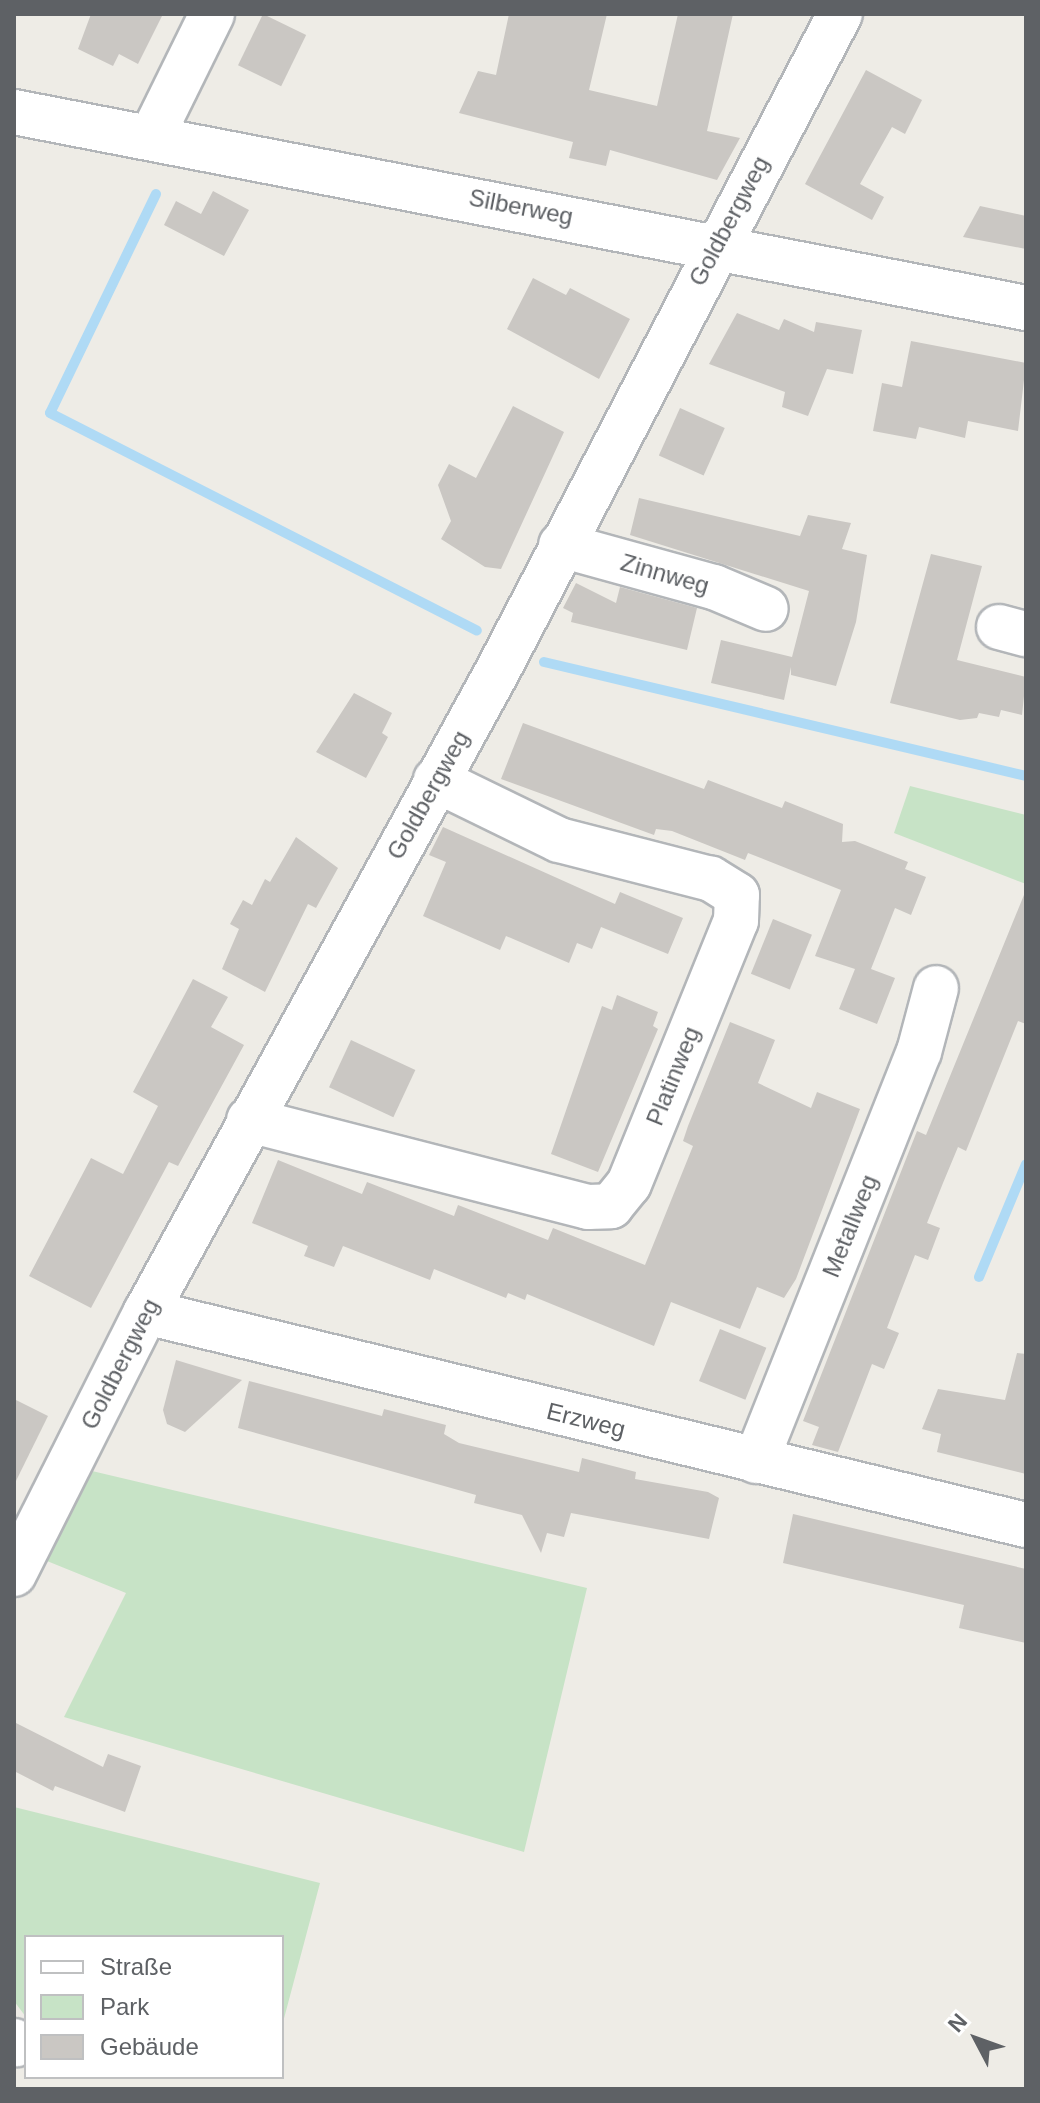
<!DOCTYPE html>
<html>
<head>
<meta charset="utf-8">
<style>
	body { margin:0 }
	#map { position:relative; width:1040px; height:2103px; overflow:hidden; background:#eeece6; font-family:Arial,sans-serif }
	div>[style] { position:absolute }
	.green>* { inset:0; background:#c7e3c6 }
	.stream>* { height:10px; margin:-5px; padding:0 5px; transform-origin:5px; border-radius:5px; background:#afdaf5 }
	.building>* { inset:0; background:#cac7c3; transform-origin:0 0 }
	.roads { filter:drop-shadow(2px 0 #b3b6b9) drop-shadow(-2px 0 #b3b6b9) drop-shadow(0 2px #b3b6b9) drop-shadow(0 -2px #b3b6b9) }
	.minor>* { height:44px; margin:-22px; padding:0 22px; transform-origin:22px; border-radius:22px; background:#fff }
	span { translate:-50% -50%; white-space:nowrap; text-align:center; line-height:1.15; -webkit-text-stroke:6px #fff; paint-order:stroke }
	.street-label { font-size:24px; color:#5e6165 }
	.frame { position:absolute; inset:0; border:16px solid #5e6165; pointer-events:none }
	.legend { position:absolute; left:24px; top:1935px; width:260px; height:144px; box-sizing:border-box; background:#fff; border:2px solid #bfc0c1; margin:0; padding:10px 14px; list-style:none; font-size:24px; color:#5e6165 }
	.legend li { display:flex; align-items:center; gap:16px; height:40px }
	.legend b { width:40px; border:2px solid #bfc0c1 }
	.north { position:absolute; left:936px; top:1999px; width:80px; height:80px; -webkit-text-stroke:6px #fff; paint-order:stroke; rotate:311deg; font-size:22px; font-weight:700; line-height:32px; text-align:center; color:#5e6165 }
	.north::after { content:''; display:block; margin:auto; width:28px; height:36px; background:#5e6165; clip-path:polygon(50% 0,100% 100%,50% 72%,0 100%) }
</style>
</head>
<body>
<div id="map">
	<div class="green">
		<div style="clip-path:polygon(910px 786px,1026px 815px,1026px 884px,894px 833px)"></div>
		<div style="clip-path:polygon(92px 1471px,587px 1588px,524px 1852px,64px 1717px,126px 1593px,47px 1561px)"></div>
		<div style="clip-path:polygon(14px 1807px,320px 1883px,282px 2026px,282px 1937px,26px 1937px,26px 2017px,14px 2001px)"></div>
	</div>
	<div class="stream">
		<div style="left:156px;top:194px;width:243px;rotate:115.8deg"></div>
		<div style="left:50px;top:413px;width:479px;rotate:27deg"></div>
		<div style="left:544px;top:662px;width:495px;rotate:13.3deg"></div>
		<div style="left:979px;top:1277px;width:122px;rotate:-67.4deg"></div>
	</div>
	<div class="building">
		<div style="clip-path:polygon(91px 14px,163px 14px,138px 64px,119px 54px,113px 66px,78px 49px)"></div>
		<div style="left:263px;top:14px;width:48px;height:57px;rotate:26deg"></div>
		<div style="clip-path:polygon(509px 14px,607px 14px,589px 90px,657px 106px,678px 14px,733px 14px,707px 131px,740px 138px,717px 180px,610px 150px,606px 166px,569px 158px,573px 142px,459px 113px,478px 71px,496px 75px)"></div>
		<div style="clip-path:polygon(866px 70px,922px 100px,905px 134px,892px 127px,860px 184px,884px 197px,872px 220px,805px 184px)"></div>
		<div style="clip-path:polygon(213px 191px,249px 210px,224px 256px,164px 225px,176px 201px,201px 214px)"></div>
		<div style="clip-path:polygon(980px 206px,1026px 216px,1026px 249px,963px 237px)"></div>
		<div style="clip-path:polygon(533px 278px,566px 295px,570px 288px,630px 319px,599px 379px,507px 329px)"></div>
		<div style="clip-path:polygon(737px 313px,779px 330px,784px 319px,814px 332px,816px 322px,862px 330px,853px 374px,827px 369px,808px 416px,782px 407px,785px 392px,709px 364px)"></div>
		<div style="clip-path:polygon(911px 341px,1026px 363px,1018px 431px,968px 421px,965px 438px,919px 427px,916px 439px,873px 431px,882px 383px,902px 387px)"></div>
		<div style="clip-path:polygon(513px 406px,564px 432px,501px 569px,485px 567px,441px 539px,451px 521px,438px 485px,449px 464px,476px 478px)"></div>
		<div style="left:680px;top:408px;width:49px;height:52px;rotate:24deg"></div>
		<div style="clip-path:polygon(639px 498px,800px 536px,808px 515px,851px 523px,842px 549px,867px 555px,856px 622px,836px 686px,791px 675px,791px 667px,784px 700px,711px 683px,721px 640px,792px 657px,809px 591px,630px 535px)"></div>
		<div style="clip-path:polygon(931px 554px,982px 566px,957px 660px,1026px 677px,1022px 715px,1001px 710px,999px 717px,979px 713px,977px 718px,960px 720px,890px 703px)"></div>
		<div style="clip-path:polygon(576px 583px,616px 603px,620px 587px,697px 608px,687px 650px,571px 622px,573px 613px,563px 608px)"></div>
		<div style="clip-path:polygon(354px 693px,392px 713px,382px 733px,388px 737px,366px 778px,316px 752px)"></div>
		<div style="clip-path:polygon(523px 723px,704px 789px,708px 780px,782px 808px,785px 801px,843px 824px,842px 842px,855px 841px,908px 862px,905px 869px,926px 877px,911px 915px,895px 908px,871px 969px,895px 978px,877px 1024px,839px 1009px,855px 969px,815px 956px,841px 890px,748px 853px,745px 860px,672px 831px,656px 829px,654px 835px,501px 779px)"></div>
		<div style="clip-path:polygon(443px 827px,615px 904px,620px 892px,683px 918px,668px 954px,601px 927px,592px 949px,577px 943px,569px 963px,506px 936px,500px 950px,423px 916px,446px 862px,429px 855px)"></div>
		<div style="clip-path:polygon(296px 837px,338px 868px,316px 908px,308px 904px,265px 992px,222px 969px,239px 929px,230px 924px,243px 900px,252px 905px,265px 879px,270px 882px)"></div>
		<div style="clip-path:polygon(1026px 890px,1026px 1024px,1018px 1021px,966px 1151px,958px 1147px,943px 1183px,927px 1223px,940px 1228px,928px 1260px,915px 1255px,901px 1291px,887px 1328px,899px 1333px,884px 1369px,872px 1364px,838px 1452px,812px 1445px,819px 1427px,803px 1421px,917px 1131px,926px 1135px)"></div>
		<div style="left:773px;top:919px;width:42px;height:59px;rotate:22deg"></div>
		<div style="clip-path:polygon(193px 979px,228px 997px,211px 1027px,244px 1045px,178px 1166px,169px 1162px,91px 1308px,29px 1276px,91px 1158px,123px 1174px,158px 1106px,133px 1092px)"></div>
		<div style="clip-path:polygon(617px 995px,658px 1012px,653px 1026px,658px 1029px,598px 1172px,551px 1154px,602px 1006px,612px 1010px)"></div>
		<div style="clip-path:polygon(730px 1022px,775px 1040px,758px 1083px,811px 1108px,817px 1092px,860px 1109px,796px 1279px,784px 1298px,757px 1287px,740px 1329px,671px 1302px,654px 1346px,527px 1294px,525px 1300px,508px 1293px,506px 1298px,434px 1269px,430px 1280px,343px 1246px,334px 1267px,304px 1256px,308px 1246px,252px 1223px,278px 1160px,362px 1194px,367px 1182px,454px 1216px,458px 1205px,548px 1240px,553px 1228px,645px 1265px,693px 1146px,683px 1141px,688px 1126px)"></div>
		<div style="left:351px;top:1040px;width:71px;height:52px;rotate:25deg"></div>
		<div style="left:720px;top:1329px;width:50px;height:56px;rotate:22deg"></div>
		<div style="clip-path:polygon(1017px 1353px,1026px 1354px,1026px 1474px,937px 1452px,941px 1434px,922px 1429px,938px 1389px,1005px 1400px)"></div>
		<div style="clip-path:polygon(176px 1360px,242px 1380px,185px 1432px,167px 1424px,163px 1410px)"></div>
		<div style="clip-path:polygon(249px 1381px,382px 1416px,384px 1409px,446px 1425px,444px 1434px,459px 1443px,579px 1472px,582px 1458px,636px 1472px,635px 1479px,708px 1492px,719px 1498px,709px 1539px,571px 1513px,564px 1537px,547px 1533px,541px 1553px,522px 1515px,474px 1503px,476px 1495px,238px 1428px)"></div>
		<div style="clip-path:polygon(14px 1399px,48px 1416px,14px 1485px)"></div>
		<div style="clip-path:polygon(793px 1514px,1026px 1569px,1026px 1643px,959px 1628px,964px 1605px,783px 1563px)"></div>
		<div style="clip-path:polygon(14px 1722px,103px 1767px,108px 1754px,141px 1766px,125px 1812px,55px 1786px,53px 1791px,14px 1771px)"></div>
	</div>
	<div class="roads">
		<div class="minor">
			<div style="left:14px;top:112px;width:1031px;rotate:10.96deg"></div>
			<div style="left:152px;top:136px;width:136px;rotate:-63.8deg"></div>
			<div style="left:561px;top:545px;width:159px;rotate:15.4deg"></div>
			<div style="left:714px;top:587px;width:56px;rotate:22.9deg"></div>
			<div style="left:999px;top:627px;width:28px;rotate:15deg"></div>
			<div style="left:249px;top:1120px;width:350px;rotate:14.4deg"></div>
			<div style="left:588px;top:1207px;width:23px;rotate:-2deg"></div>
			<div style="left:611px;top:1206px;width:28px;rotate:-51deg"></div>
			<div style="left:629px;top:1184px;width:284px;rotate:-67.9deg"></div>
			<div style="left:736px;top:921px;width:26px;rotate:-88deg"></div>
			<div style="left:737px;top:895px;width:31px;rotate:-148deg"></div>
			<div style="left:711px;top:879px;width:157px;rotate:-165.6deg"></div>
			<div style="left:559px;top:840px;width:137px;rotate:-154deg"></div>
			<div style="left:146px;top:1312px;width:905px;rotate:13.61deg"></div>
			<div style="left:756px;top:1461px;width:440px;rotate:-68.3deg"></div>
			<div style="left:919px;top:1052px;width:66px;rotate:-75.1deg"></div>
			<div style="left:14px;top:1574px;width:293px;rotate:-63.3deg"></div>
			<div style="left:146px;top:1312px;width:730px;rotate:-61.26deg"></div>
			<div style="left:497px;top:672px;width:742px;rotate:-62.47deg"></div>
			<div style="left:14px;top:2041px;width:4px;rotate:56deg"></div>
		</div>
	</div>
	<div class="street-label">
		<span style="left:521px;top:207px;rotate:11deg">Silberweg</span>
		<span style="left:729px;top:221px;rotate:-62deg">Goldbergweg</span>
		<span style="left:665px;top:574px;rotate:16deg">Zinnweg</span>
		<span style="left:428px;top:795px;rotate:-61deg">Goldbergweg</span>
		<span style="left:673px;top:1076px;rotate:-68deg">Platinweg</span>
		<span style="left:850px;top:1226px;rotate:-68deg">Metallweg</span>
		<span style="left:120px;top:1364px;rotate:-63deg">Goldbergweg</span>
		<span style="left:586px;top:1420px;rotate:14deg">Erzweg</span>
	</div>
	<div class="frame"></div>
	<ul class="legend">
	<li><b style="height:10px;background:#fff"></b>Straße</li>
	<li><b style="height:22px;background:#c7e3c6"></b>Park</li>
	<li><b style="height:22px;background:#cac7c3"></b>Gebäude</li>
	</ul>
	<div class="north">N</div>
</div>
</body>
</html>
